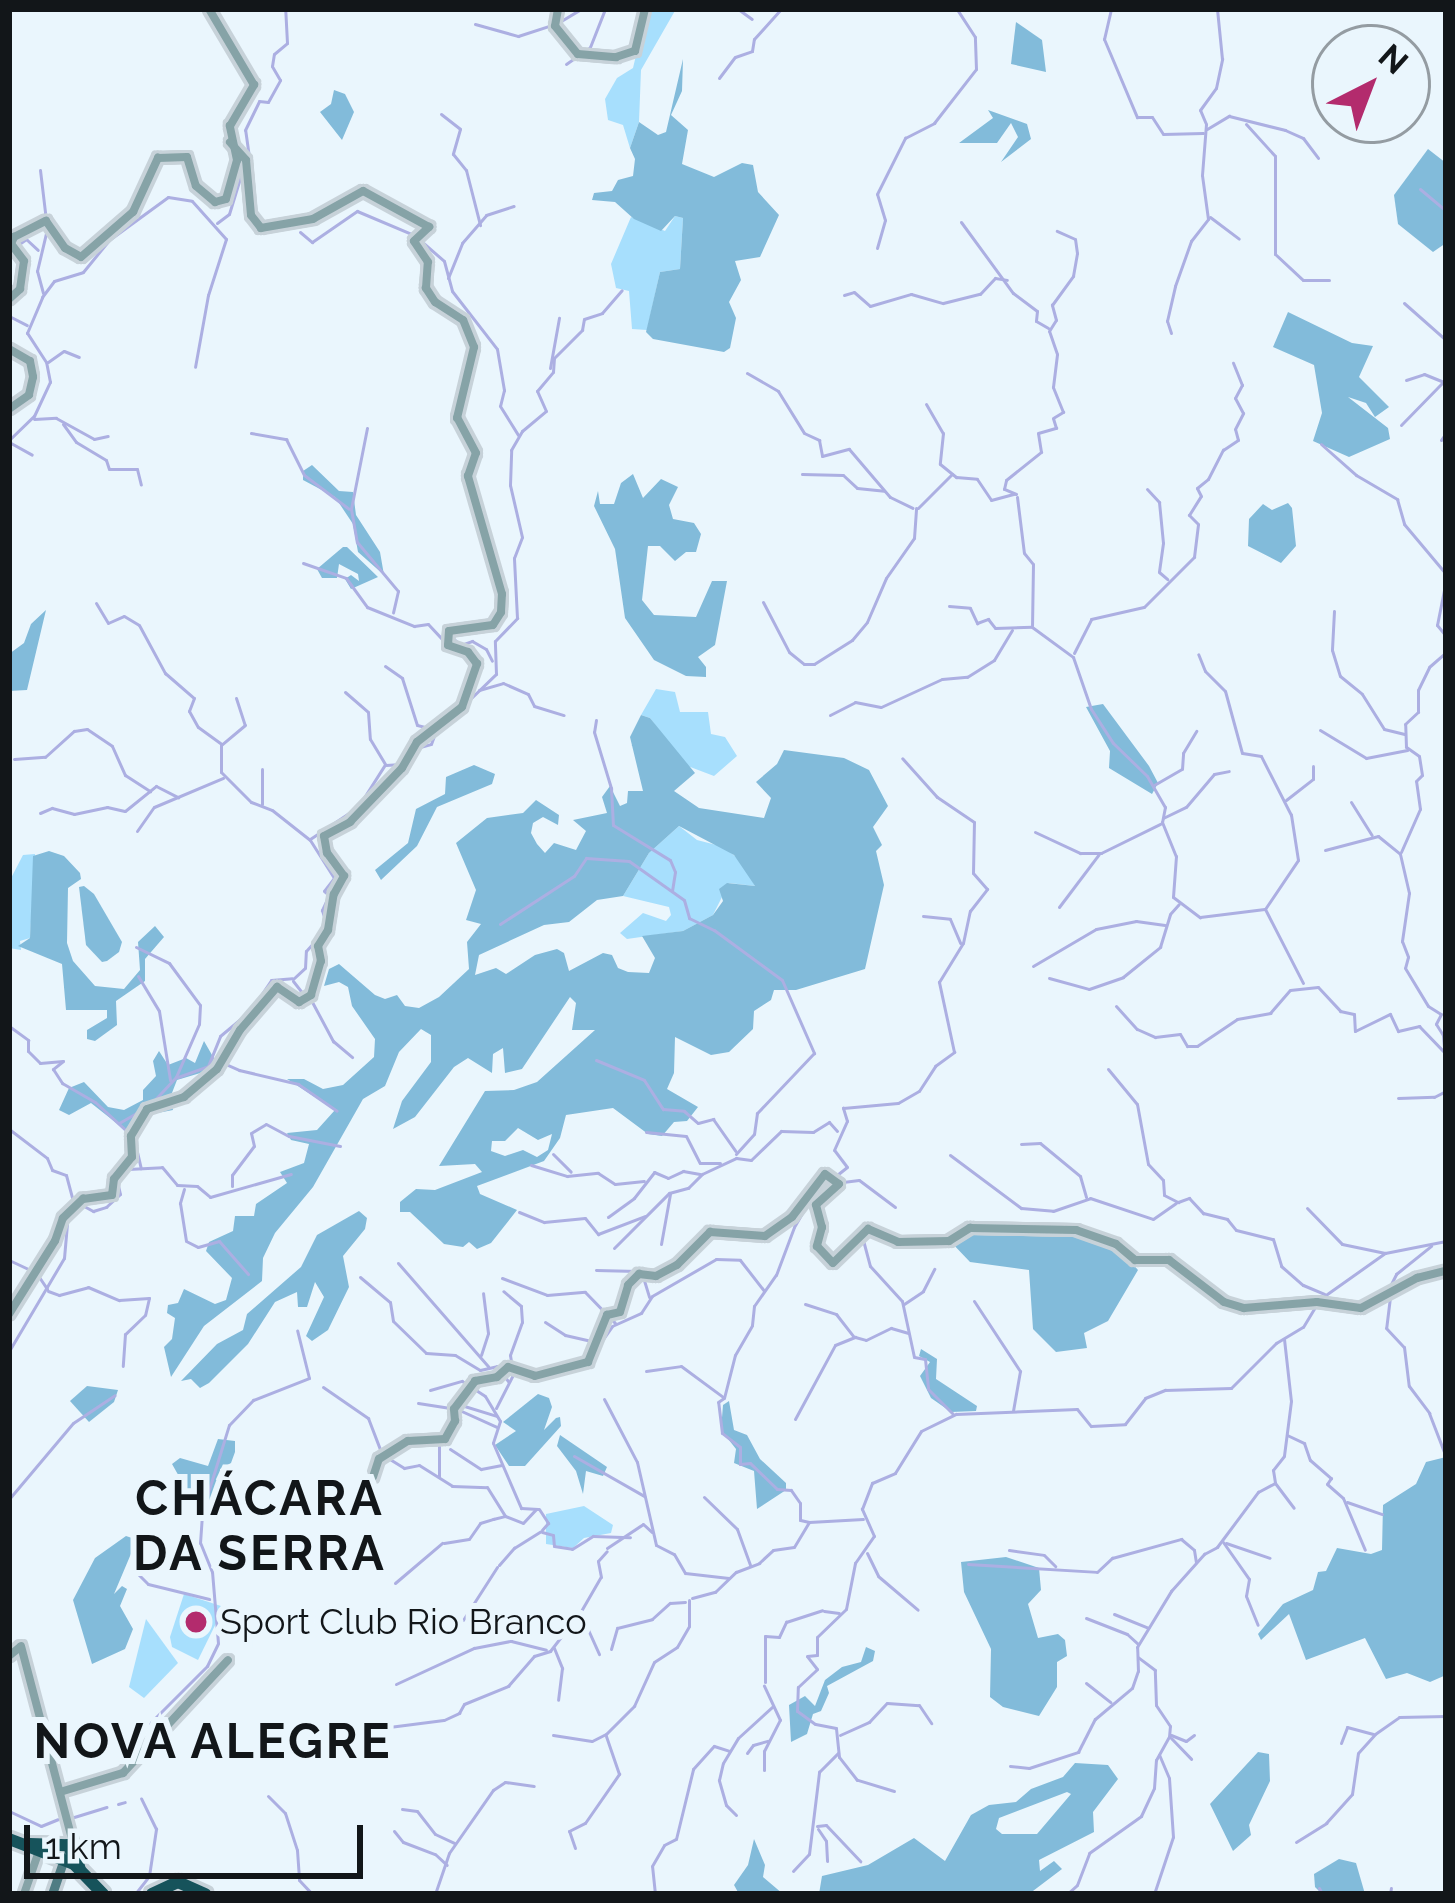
<!DOCTYPE html>
<html>
<head>
<meta charset="utf-8">
<style>
	body { margin:0 }
	#map { position:relative; width:1455px; height:1903px; overflow:hidden; background:#eaf6fd; font-family:Raleway,sans-serif }
	div>[style] { position:absolute }
	.green>* { inset:0; background:#a7dffd }
	.forest>* { inset:0; background:#82bbda }
	.stream>* { height:3px; margin:-1.5px; padding:0 1.5px; transform-origin:1.5px; border-radius:1.5px; background:#acafe2 }
	.roads { filter:drop-shadow(3px 0 #c7d2d9) drop-shadow(-3px 0 #c7d2d9) drop-shadow(0 3px #c7d2d9) drop-shadow(0 -3px #c7d2d9) }
	.tertiary>* { height:8px; margin:-4px; padding:0 4px; transform-origin:4px; border-radius:4px; background:#86a3a7 }
	.secondary>* { height:9px; margin:-4.5px; padding:0 4.5px; transform-origin:4.5px; border-radius:4.5px; background:#4f7c83 }
	.trunk>* { height:12px; margin:-6px; padding:0 6px; transform-origin:6px; border-radius:6px; background:#16535b }
	.dots>* { width:33px; height:33px; translate:-50% -50%; box-sizing:border-box; border:6px solid #eaf6fd; border-radius:50% }
	span { translate:-50% -50%; white-space:nowrap; text-align:center; line-height:1.15; -webkit-text-stroke:12px #eaf6fd; paint-order:stroke }
	.poi-label { font-size:36px; color:#121619 }
	.left { translate:0 -50%; text-align:left }
	.district-label { font-size:48px; color:#121619; font-weight:700; letter-spacing:3px }
	.frame { position:absolute; inset:0; border:12px solid #121619; pointer-events:none }
	.north { position:absolute; left:1311px; top:24px; width:120px; height:120px; box-sizing:border-box; background:#eaf6fd; border:3px solid #949ca2; border-radius:50%; rotate:42deg; font-size:33px; font-weight:700; line-height:48px; text-align:center; color:#121619 }
	.north::after { content:''; display:block; margin:auto; width:42px; height:54px; background:#b32b6d; clip-path:polygon(50% 0,100% 100%,50% 72%,0 100%) }
	.scale { position:absolute; left:24px; top:1825px; width:339px; height:54px; box-sizing:border-box; border:6px solid #121619; border-top:0; padding-left:15px; font-size:36px; line-height:42px; white-space:nowrap; color:#121619; -webkit-text-stroke:9px #eaf6fd; paint-order:stroke }
</style>
</head>
<body>
<div id="map">
	<div class="green">
		<div style="clip-path:polygon(647px 9px,676px 9px,641px 70px,639px 122px,630px 148px,623px 125px,608px 120px,605px 99px,617px 78px,633px 68px)"></div>
		<div style="clip-path:polygon(675px 216px,683px 218px,680px 269px,660px 272px,647px 330px,632px 329px,629px 291px,616px 288px,611px 264px,631px 217px,665px 231px)"></div>
		<div style="clip-path:polygon(656px 689px,675px 692px,680px 712px,708px 712px,711px 734px,725px 737px,737px 756px,714px 776px,685px 765px,650px 718px,641px 715px)"></div>
		<div style="clip-path:polygon(679px 826px,697px 840px,724px 847px,742px 862px,755px 886px,729px 883px,713px 915px,683px 931px,627px 939px,620px 933px,643px 913px,666px 921px,671px 915px,669px 907px,623px 896px,649px 853px)"></div>
		<div style="clip-path:polygon(35px 854px,30px 938px,20px 941px,21px 950px,9px 948px,9px 882px,23px 855px)"></div>
		<div style="clip-path:polygon(584px 1506px,613px 1525px,611px 1533px,584px 1538px,573px 1548px,546px 1544px,546px 1514px)"></div>
		<div style="clip-path:polygon(184px 1594px,224px 1607px,198px 1660px,172px 1647px,170px 1637px)"></div>
		<div style="clip-path:polygon(146px 1619px,178px 1663px,144px 1698px,129px 1687px)"></div>
	</div>
	<div class="forest">
		<div style="clip-path:polygon(1016px 22px,1042px 40px,1046px 72px,1011px 64px)"></div>
		<div style="clip-path:polygon(683px 59px,682px 91px,671px 115px,688px 130px,682px 164px,714px 177px,742px 163px,753px 165px,758px 192px,779px 215px,760px 257px,735px 261px,741px 280px,729px 302px,736px 318px,730px 348px,724px 352px,653px 339px,646px 332px,660px 272px,680px 269px,683px 218px,675px 216px,661px 231px,634px 219px,615px 202px,592px 200px,594px 193px,612px 191px,618px 180px,633px 176px,635px 159px,630px 148px,639px 122px,658px 135px,666px 132px)"></div>
		<div style="clip-path:polygon(334px 90px,345px 94px,354px 112px,342px 140px,320px 112px,331px 104px)"></div>
		<div style="clip-path:polygon(988px 110px,1027px 124px,1031px 139px,1001px 162px,1018px 137px,1011px 123px,997px 143px,959px 143px,993px 118px)"></div>
		<div style="clip-path:polygon(1428px 149px,1446px 163px,1446px 243px,1433px 252px,1398px 224px,1394px 195px)"></div>
		<div style="clip-path:polygon(1288px 312px,1352px 343px,1373px 346px,1359px 377px,1389px 407px,1375px 417px,1366px 403px,1348px 397px,1388px 428px,1390px 439px,1349px 457px,1313px 441px,1322px 413px,1314px 365px,1273px 347px)"></div>
		<div style="clip-path:polygon(312px 465px,339px 491px,353px 492px,356px 515px,380px 552px,384px 575px,358px 552px,353px 524px,335px 497px,303px 480px,303px 471px)"></div>
		<div style="clip-path:polygon(633px 474px,643px 498px,661px 479px,678px 487px,669px 505px,673px 519px,694px 523px,701px 534px,696px 552px,686px 552px,675px 561px,660px 546px,648px 546px,642px 600px,654px 615px,696px 617px,712px 581px,727px 581px,715px 645px,698px 657px,706px 667px,706px 677px,686px 676px,654px 660px,625px 618px,615px 549px,594px 506px,598px 491px,600px 504px,614px 504px,621px 483px)"></div>
		<div style="clip-path:polygon(1263px 504px,1272px 510px,1288px 503px,1292px 508px,1296px 546px,1281px 563px,1248px 546px,1249px 519px)"></div>
		<div style="clip-path:polygon(343px 547px,347px 547px,378px 577px,351px 589px,345px 579px,351px 575px,359px 581px,358px 574px,339px 564px,337px 578px,322px 578px,317px 569px)"></div>
		<div style="clip-path:polygon(46px 610px,27px 690px,9px 691px,9px 654px,24px 643px,31px 624px)"></div>
		<div style="clip-path:polygon(1103px 704px,1149px 766px,1158px 783px,1152px 794px,1109px 768px,1110px 751px,1086px 707px)"></div>
		<div style="clip-path:polygon(evenodd,641px 715px,650px 718px,695px 773px,674px 791px,699px 808px,764px 818px,771px 798px,756px 782px,777px 764px,784px 750px,844px 758px,869px 770px,888px 806px,873px 827px,882px 845px,876px 851px,884px 885px,865px 969px,796px 990px,774px 990px,771px 1000px,754px 1011px,753px 1029px,729px 1052px,711px 1055px,675px 1037px,674px 1073px,667px 1089px,698px 1107px,687px 1121px,674px 1122px,662px 1136px,648px 1134px,613px 1108px,566px 1115px,560px 1138px,544px 1161px,477px 1186px,480px 1194px,517px 1210px,491px 1243px,477px 1249px,469px 1242px,463px 1247px,444px 1244px,410px 1212px,400px 1212px,400px 1202px,416px 1189px,435px 1190px,482px 1172px,475px 1164px,439px 1166px,485px 1091px,514px 1090px,537px 1082px,595px 1030px,572px 1030px,576px 1003px,570px 997px,522px 1069px,505px 1073px,503px 1048px,493px 1054px,492px 1073px,468px 1058px,454px 1067px,415px 1117px,393px 1129px,402px 1101px,431px 1062px,431px 1035px,421px 1029px,399px 1052px,385px 1086px,363px 1099px,313px 1187px,275px 1233px,263px 1258px,262px 1281px,204px 1326px,171px 1377px,164px 1347px,172px 1339px,175px 1318px,167px 1313px,168px 1305px,178px 1303px,184px 1289px,215px 1304px,226px 1300px,232px 1278px,206px 1251px,209px 1242px,233px 1231px,235px 1216px,254px 1216px,256px 1204px,287px 1183px,280px 1172px,304px 1163px,309px 1144px,291px 1140px,287px 1133px,317px 1130px,335px 1110px,287px 1079px,304px 1079px,323px 1089px,343px 1085px,374px 1057px,375px 1039px,352px 1006px,348px 987px,339px 982px,324px 986px,329px 969px,339px 964px,375px 995px,385px 999px,397px 995px,405px 1006px,419px 1008px,439px 997px,469px 969px,467px 942px,481px 924px,466px 920px,476px 890px,456px 843px,487px 818px,523px 813px,536px 800px,559px 815px,558px 825px,543px 817px,533px 823px,531px 833px,537px 844px,545px 853px,554px 843px,576px 850px,586px 831px,573px 820px,607px 813px,602px 797px,610px 786px,620px 806px,627px 803px,628px 791px,643px 791px,630px 737px,641px 715px,679px 826px,734px 855px,755px 886px,727px 883px,719px 889px,723px 901px,713px 915px,683px 931px,642px 936px,655px 958px,649px 973px,628px 972px,618px 968px,612px 955px,603px 953px,569px 971px,564px 953px,557px 949px,535px 955px,506px 974px,496px 968px,475px 975px,479px 955px,544px 925px,569px 922px,597px 900px,623px 896px,649px 853px,679px 826px,641px 715px,518px 1128px,538px 1140px,552px 1134px,548px 1150px,537px 1157px,523px 1150px,505px 1156px,491px 1151px,492px 1141px,505px 1141px,518px 1128px)"></div>
		<div style="clip-path:polygon(474px 765px,495px 774px,492px 784px,437px 807px,417px 846px,381px 880px,375px 870px,408px 843px,416px 809px,445px 794px,446px 777px)"></div>
		<div style="clip-path:polygon(49px 851px,64px 856px,80px 873px,81px 879px,68px 888px,67px 943px,73px 961px,95px 986px,124px 989px,140px 970px,138px 942px,155px 926px,164px 937px,145px 959px,145px 981px,116px 1001px,117px 1025px,95px 1041px,87px 1039px,87px 1030px,107px 1018px,107px 1010px,66px 1010px,62px 964px,18px 946px,30px 938px,33px 856px)"></div>
		<div style="clip-path:polygon(84px 886px,94px 894px,122px 942px,119px 952px,107px 961px,102px 962px,86px 945px,79px 887px)"></div>
		<div style="clip-path:polygon(204px 1041px,216px 1062px,207px 1071px,177px 1080px,170px 1098px,173px 1110px,142px 1116px,134px 1137px,91px 1103px,69px 1115px,59px 1110px,69px 1088px,84px 1082px,108px 1107px,124px 1110px,143px 1100px,143px 1090px,156px 1076px,153px 1061px,159px 1051px,168px 1065px,186px 1058px,195px 1063px)"></div>
		<div style="clip-path:polygon(359px 1211px,367px 1218px,365px 1229px,343px 1256px,349px 1287px,328px 1330px,312px 1341px,306px 1336px,324px 1297px,315px 1282px,307px 1307px,298px 1307px,297px 1292px,275px 1302px,248px 1344px,209px 1383px,200px 1388px,191px 1379px,181px 1381px,217px 1344px,243px 1330px,247px 1314px,301px 1267px,317px 1235px)"></div>
		<div style="clip-path:polygon(969px 1229px,1062px 1230px,1113px 1242px,1138px 1270px,1108px 1321px,1084px 1333px,1087px 1348px,1056px 1352px,1033px 1329px,1029px 1270px,970px 1262px,950px 1241px)"></div>
		<div style="clip-path:polygon(921px 1349px,937px 1359px,936px 1379px,977px 1406px,976px 1411px,951px 1412px,931px 1398px,920px 1376px,930px 1362px,919px 1356px)"></div>
		<div style="clip-path:polygon(87px 1386px,118px 1390px,114px 1402px,89px 1422px,70px 1401px)"></div>
		<div style="clip-path:polygon(538px 1394px,549px 1398px,552px 1407px,544px 1430px,556px 1418px,560px 1417px,561px 1426px,525px 1466px,509px 1466px,495px 1445px,516px 1431px,503px 1422px)"></div>
		<div style="clip-path:polygon(729px 1401px,734px 1430px,747px 1435px,760px 1459px,786px 1483px,786px 1490px,757px 1509px,754px 1471px,734px 1463px,736px 1449px,721px 1430px,723px 1405px)"></div>
		<div style="clip-path:polygon(560px 1435px,607px 1467px,603px 1476px,586px 1471px,583px 1494px,576px 1471px,557px 1446px)"></div>
		<div style="clip-path:polygon(218px 1439px,235px 1441px,235px 1452px,231px 1463px,220px 1469px,219px 1488px,202px 1517px,172px 1464px,180px 1458px,208px 1466px)"></div>
		<div style="clip-path:polygon(1446px 1457px,1446px 1675px,1430px 1682px,1407px 1673px,1386px 1679px,1365px 1638px,1306px 1660px,1289px 1614px,1261px 1640px,1258px 1634px,1283px 1604px,1313px 1590px,1318px 1572px,1326px 1571px,1337px 1548px,1371px 1554px,1382px 1550px,1383px 1505px,1416px 1484px,1426px 1462px)"></div>
		<div style="clip-path:polygon(126px 1536px,132px 1538px,133px 1549px,114px 1594px,122px 1586px,127px 1589px,120px 1606px,133px 1629px,125px 1649px,92px 1664px,73px 1600px,95px 1558px)"></div>
		<div style="clip-path:polygon(1006px 1557px,1039px 1568px,1041px 1590px,1028px 1604px,1038px 1638px,1058px 1634px,1065px 1640px,1067px 1656px,1057px 1662px,1057px 1687px,1039px 1716px,1003px 1707px,990px 1697px,991px 1649px,964px 1592px,961px 1562px)"></div>
		<div style="clip-path:polygon(866px 1647px,875px 1651px,873px 1661px,827px 1686px,829px 1693px,821px 1711px,813px 1714px,807px 1734px,791px 1742px,789px 1705px,805px 1696px,815px 1706px,825px 1680px,842px 1667px,861px 1662px)"></div>
		<div style="clip-path:polygon(1258px 1752px,1269px 1754px,1270px 1781px,1249px 1825px,1251px 1835px,1233px 1851px,1210px 1804px)"></div>
		<div style="clip-path:polygon(evenodd,1075px 1763px,1108px 1765px,1118px 1779px,1093px 1812px,1094px 1832px,1039px 1860px,1040px 1871px,1054px 1861px,1062px 1869px,1029px 1894px,819px 1894px,822px 1876px,868px 1865px,914px 1838px,945px 1861px,971px 1815px,989px 1805px,1016px 1802px,1031px 1789px,1063px 1777px,1075px 1763px,1067px 1792px,1071px 1794px,1037px 1834px,1002px 1834px,996px 1829px,999px 1818px,1067px 1792px)"></div>
		<div style="clip-path:polygon(754px 1839px,765px 1865px,763px 1877px,783px 1894px,739px 1894px,734px 1885px,748px 1865px)"></div>
		<div style="clip-path:polygon(1339px 1859px,1356px 1863px,1365px 1894px,1322px 1894px,1315px 1887px,1314px 1874px)"></div>
	</div>
	<div class="stream">
		<div style="left:738px;top:9px;width:17px;rotate:36deg"></div>
		<div style="left:1111px;top:9px;width:31px;rotate:103deg"></div>
		<div style="left:1104px;top:39px;width:85px;rotate:67.1deg"></div>
		<div style="left:1137px;top:117px;width:15px"></div>
		<div style="left:1152px;top:117px;width:20px;rotate:57deg"></div>
		<div style="left:1163px;top:134px;width:40px;rotate:-1.4deg"></div>
		<div style="left:561px;top:21px;width:23px;rotate:-31deg"></div>
		<div style="left:475px;top:24px;width:45px;rotate:15.6deg"></div>
		<div style="left:518px;top:36px;width:36px;rotate:-18deg"></div>
		<div style="left:566px;top:64px;width:29px;rotate:-35deg"></div>
		<div style="left:590px;top:47px;width:41px;rotate:-68.5deg"></div>
		<div style="left:719px;top:78px;width:26px;rotate:-53deg"></div>
		<div style="left:735px;top:57px;width:18px;rotate:-19deg"></div>
		<div style="left:752px;top:51px;width:12px;rotate:-81deg"></div>
		<div style="left:754px;top:39px;width:40px;rotate:-48deg"></div>
		<div style="left:441px;top:114px;width:24px;rotate:38deg"></div>
		<div style="left:460px;top:129px;width:26px;rotate:106deg"></div>
		<div style="left:453px;top:154px;width:21px;rotate:51deg"></div>
		<div style="left:466px;top:170px;width:57px;rotate:75.7deg"></div>
		<div style="left:1246px;top:124px;width:43px;rotate:47.8deg"></div>
		<div style="left:1275px;top:156px;width:98px;rotate:90deg"></div>
		<div style="left:1275px;top:254px;width:38px;rotate:43deg"></div>
		<div style="left:1303px;top:280px;width:26px"></div>
		<div style="left:1207px;top:129px;width:26px;rotate:-31deg"></div>
		<div style="left:1229px;top:116px;width:58px;rotate:14deg"></div>
		<div style="left:1285px;top:130px;width:20px;rotate:24deg"></div>
		<div style="left:1303px;top:138px;width:25px;rotate:53deg"></div>
		<div style="left:249px;top:157px;width:27px;rotate:-98deg"></div>
		<div style="left:245px;top:130px;width:32px;rotate:-64deg"></div>
		<div style="left:259px;top:101px;width:9px;rotate:6deg"></div>
		<div style="left:268px;top:102px;width:25px;rotate:-61deg"></div>
		<div style="left:280px;top:80px;width:16px;rotate:-120deg"></div>
		<div style="left:272px;top:66px;width:12px;rotate:-81deg"></div>
		<div style="left:274px;top:54px;width:17px;rotate:-40deg"></div>
		<div style="left:287px;top:43px;width:34px;rotate:-93deg"></div>
		<div style="left:40px;top:170px;width:50px;rotate:83.2deg"></div>
		<div style="left:1420px;top:189px;width:34px;rotate:40deg"></div>
		<div style="left:1210px;top:217px;width:36px;rotate:37deg"></div>
		<div style="left:961px;top:222px;width:88px;rotate:53.8deg"></div>
		<div style="left:1013px;top:293px;width:30px;rotate:37deg"></div>
		<div style="left:1037px;top:311px;width:10px;rotate:96deg"></div>
		<div style="left:1036px;top:321px;width:14px;rotate:30deg"></div>
		<div style="left:217px;top:223px;width:15px;rotate:-37deg"></div>
		<div style="left:229px;top:214px;width:51px;rotate:-73deg"></div>
		<div style="left:300px;top:232px;width:16px;rotate:40deg"></div>
		<div style="left:312px;top:242px;width:55px;rotate:-34.6deg"></div>
		<div style="left:357px;top:211px;width:62px;rotate:22.8deg"></div>
		<div style="left:421px;top:241px;width:30px;rotate:41deg"></div>
		<div style="left:444px;top:261px;width:31px;rotate:75deg"></div>
		<div style="left:452px;top:291px;width:73px;rotate:52.2deg"></div>
		<div style="left:497px;top:349px;width:42px;rotate:80.3deg"></div>
		<div style="left:504px;top:390px;width:16px;rotate:104deg"></div>
		<div style="left:500px;top:406px;width:34px;rotate:58deg"></div>
		<div style="left:877px;top:248px;width:29px;rotate:-74deg"></div>
		<div style="left:885px;top:220px;width:27px;rotate:-107deg"></div>
		<div style="left:877px;top:194px;width:63px;rotate:-63.4deg"></div>
		<div style="left:905px;top:138px;width:33px;rotate:-27deg"></div>
		<div style="left:934px;top:123px;width:68px;rotate:-52.1deg"></div>
		<div style="left:976px;top:69px;width:32px;rotate:-92deg"></div>
		<div style="left:975px;top:37px;width:33px;rotate:-123deg"></div>
		<div style="left:9px;top:251px;width:21px;rotate:-35deg"></div>
		<div style="left:26px;top:239px;width:16px;rotate:43deg"></div>
		<div style="left:448px;top:278px;width:38px;rotate:-68deg"></div>
		<div style="left:462px;top:243px;width:37px;rotate:-49deg"></div>
		<div style="left:486px;top:215px;width:29px;rotate:-18deg"></div>
		<div style="left:43px;top:293px;width:23px;rotate:-105deg"></div>
		<div style="left:37px;top:271px;width:43px;rotate:-76.6deg"></div>
		<div style="left:844px;top:295px;width:10px;rotate:-17deg"></div>
		<div style="left:854px;top:292px;width:21px;rotate:41deg"></div>
		<div style="left:870px;top:306px;width:43px;rotate:-16.3deg"></div>
		<div style="left:911px;top:294px;width:33px;rotate:16deg"></div>
		<div style="left:943px;top:303px;width:38px;rotate:-14deg"></div>
		<div style="left:980px;top:294px;width:22px;rotate:-47deg"></div>
		<div style="left:995px;top:278px;width:12px;rotate:9deg"></div>
		<div style="left:1404px;top:303px;width:56px;rotate:41.4deg"></div>
		<div style="left:9px;top:316px;width:20px;rotate:27deg"></div>
		<div style="left:1171px;top:333px;width:13px;rotate:-108deg"></div>
		<div style="left:1167px;top:321px;width:36px;rotate:-77deg"></div>
		<div style="left:1175px;top:286px;width:48px;rotate:-70.4deg"></div>
		<div style="left:1191px;top:241px;width:28px;rotate:-52deg"></div>
		<div style="left:1208px;top:219px;width:44px;rotate:-97.8deg"></div>
		<div style="left:1202px;top:175px;width:51px;rotate:-85.5deg"></div>
		<div style="left:1206px;top:124px;width:15px;rotate:-113deg"></div>
		<div style="left:1200px;top:110px;width:27px;rotate:-54deg"></div>
		<div style="left:1216px;top:88px;width:30px;rotate:-78deg"></div>
		<div style="left:1222px;top:59px;width:50px;rotate:-95.7deg"></div>
		<div style="left:48px;top:362px;width:19px;rotate:-35deg"></div>
		<div style="left:64px;top:351px;width:16px;rotate:22deg"></div>
		<div style="left:550px;top:368px;width:51px;rotate:-79.8deg"></div>
		<div style="left:747px;top:373px;width:36px;rotate:30deg"></div>
		<div style="left:778px;top:391px;width:49px;rotate:58.2deg"></div>
		<div style="left:804px;top:433px;width:17px;rotate:25deg"></div>
		<div style="left:819px;top:440px;width:16px;rotate:79deg"></div>
		<div style="left:822px;top:456px;width:28px;rotate:-15deg"></div>
		<div style="left:849px;top:449px;width:63px;rotate:49.5deg"></div>
		<div style="left:890px;top:497px;width:25px;rotate:26deg"></div>
		<div style="left:1406px;top:380px;width:19px;rotate:-18deg"></div>
		<div style="left:1424px;top:374px;width:24px;rotate:22deg"></div>
		<div style="left:926px;top:404px;width:34px;rotate:60deg"></div>
		<div style="left:943px;top:433px;width:31px;rotate:96deg"></div>
		<div style="left:940px;top:464px;width:21px;rotate:39deg"></div>
		<div style="left:956px;top:477px;width:21px;rotate:5deg"></div>
		<div style="left:977px;top:479px;width:25px;rotate:56deg"></div>
		<div style="left:991px;top:500px;width:24px;rotate:-15deg"></div>
		<div style="left:34px;top:419px;width:22px;rotate:-3deg"></div>
		<div style="left:56px;top:418px;width:43px;rotate:28.9deg"></div>
		<div style="left:94px;top:439px;width:14px;rotate:-12deg"></div>
		<div style="left:63px;top:424px;width:22px;rotate:54deg"></div>
		<div style="left:76px;top:442px;width:35px;rotate:31deg"></div>
		<div style="left:106px;top:460px;width:9px;rotate:72deg"></div>
		<div style="left:109px;top:469px;width:28px"></div>
		<div style="left:137px;top:469px;width:16px;rotate:76deg"></div>
		<div style="left:1401px;top:425px;width:59px;rotate:-45.7deg"></div>
		<div style="left:367px;top:428px;width:83px;rotate:101.2deg"></div>
		<div style="left:351px;top:509px;width:34px;rotate:80deg"></div>
		<div style="left:357px;top:542px;width:64px;rotate:50.1deg"></div>
		<div style="left:398px;top:591px;width:22px;rotate:103deg"></div>
		<div style="left:251px;top:433px;width:36px;rotate:10deg"></div>
		<div style="left:286px;top:439px;width:40px;rotate:63.4deg"></div>
		<div style="left:304px;top:475px;width:56px;rotate:37.1deg"></div>
		<div style="left:9px;top:440px;width:35px;rotate:-44deg"></div>
		<div style="left:34px;top:416px;width:38px;rotate:-65deg"></div>
		<div style="left:50px;top:382px;width:20px;rotate:-101deg"></div>
		<div style="left:46px;top:362px;width:35px;rotate:-123deg"></div>
		<div style="left:27px;top:333px;width:39px;rotate:-67deg"></div>
		<div style="left:42px;top:297px;width:20px;rotate:-53deg"></div>
		<div style="left:54px;top:281px;width:30px;rotate:-17deg"></div>
		<div style="left:83px;top:272px;width:41px;rotate:-50.9deg"></div>
		<div style="left:109px;top:240px;width:73px;rotate:-36.1deg"></div>
		<div style="left:168px;top:197px;width:24px;rotate:9deg"></div>
		<div style="left:192px;top:201px;width:51px;rotate:48.2deg"></div>
		<div style="left:226px;top:239px;width:59px;rotate:107.8deg"></div>
		<div style="left:208px;top:295px;width:73px;rotate:100.2deg"></div>
		<div style="left:1441px;top:440px;width:9px;rotate:-54deg"></div>
		<div style="left:9px;top:442px;width:26px;rotate:29deg"></div>
		<div style="left:1321px;top:444px;width:47px;rotate:41.5deg"></div>
		<div style="left:1356px;top:475px;width:48px;rotate:30.3deg"></div>
		<div style="left:1397px;top:499px;width:26px;rotate:74deg"></div>
		<div style="left:1404px;top:524px;width:65px;rotate:50deg"></div>
		<div style="left:802px;top:474px;width:41px;rotate:1.4deg"></div>
		<div style="left:843px;top:475px;width:19px;rotate:43deg"></div>
		<div style="left:857px;top:488px;width:27px;rotate:6deg"></div>
		<div style="left:1147px;top:489px;width:18px;rotate:47deg"></div>
		<div style="left:1159px;top:502px;width:41px;rotate:84.4deg"></div>
		<div style="left:1163px;top:543px;width:29px;rotate:98deg"></div>
		<div style="left:1159px;top:572px;width:11px;rotate:41deg"></div>
		<div style="left:1016px;top:494px;width:13px;rotate:-157deg"></div>
		<div style="left:1004px;top:489px;width:9px;rotate:-77deg"></div>
		<div style="left:1006px;top:480px;width:45px;rotate:-38.7deg"></div>
		<div style="left:1041px;top:452px;width:19px;rotate:-99deg"></div>
		<div style="left:1038px;top:433px;width:19px;rotate:-16deg"></div>
		<div style="left:1056px;top:428px;width:10px;rotate:-107deg"></div>
		<div style="left:1053px;top:418px;width:12px;rotate:-31deg"></div>
		<div style="left:1063px;top:412px;width:27px;rotate:-112deg"></div>
		<div style="left:1053px;top:387px;width:33px;rotate:-83deg"></div>
		<div style="left:1057px;top:354px;width:24px;rotate:-109deg"></div>
		<div style="left:1049px;top:331px;width:13px;rotate:-58deg"></div>
		<div style="left:1056px;top:320px;width:16px;rotate:-105deg"></div>
		<div style="left:1052px;top:305px;width:36px;rotate:-54deg"></div>
		<div style="left:1073px;top:276px;width:23px;rotate:-80deg"></div>
		<div style="left:1077px;top:253px;width:14px;rotate:-98deg"></div>
		<div style="left:1075px;top:239px;width:20px;rotate:-156deg"></div>
		<div style="left:1017px;top:497px;width:56px;rotate:82.9deg"></div>
		<div style="left:1024px;top:553px;width:14px;rotate:51deg"></div>
		<div style="left:1033px;top:564px;width:61px;rotate:90.9deg"></div>
		<div style="left:918px;top:508px;width:48px;rotate:-45deg"></div>
		<div style="left:303px;top:563px;width:46px;rotate:19.2deg"></div>
		<div style="left:346px;top:578px;width:36px;rotate:54deg"></div>
		<div style="left:367px;top:607px;width:51px;rotate:22deg"></div>
		<div style="left:414px;top:626px;width:14px;rotate:-8deg"></div>
		<div style="left:428px;top:624px;width:21px;rotate:47deg"></div>
		<div style="left:442px;top:639px;width:9px;rotate:-13deg"></div>
		<div style="left:451px;top:637px;width:13px;rotate:39deg"></div>
		<div style="left:461px;top:645px;width:12px;rotate:-20deg"></div>
		<div style="left:472px;top:641px;width:16px;rotate:30deg"></div>
		<div style="left:486px;top:649px;width:13px;rotate:63deg"></div>
		<div style="left:1446px;top:580px;width:46px;rotate:101.3deg"></div>
		<div style="left:1437px;top:625px;width:14px;rotate:51deg"></div>
		<div style="left:763px;top:602px;width:56px;rotate:62.5deg"></div>
		<div style="left:789px;top:652px;width:19px;rotate:39deg"></div>
		<div style="left:804px;top:664px;width:10px"></div>
		<div style="left:814px;top:664px;width:45px;rotate:-32.3deg"></div>
		<div style="left:852px;top:640px;width:23px;rotate:-50deg"></div>
		<div style="left:867px;top:622px;width:48px;rotate:-66.6deg"></div>
		<div style="left:886px;top:578px;width:49px;rotate:-55deg"></div>
		<div style="left:914px;top:538px;width:30px;rotate:-86deg"></div>
		<div style="left:96px;top:603px;width:23px;rotate:59deg"></div>
		<div style="left:108px;top:623px;width:17px;rotate:-24deg"></div>
		<div style="left:124px;top:616px;width:17px;rotate:31deg"></div>
		<div style="left:139px;top:625px;width:55px;rotate:61.6deg"></div>
		<div style="left:165px;top:673px;width:38px;rotate:41deg"></div>
		<div style="left:194px;top:698px;width:14px;rotate:111deg"></div>
		<div style="left:189px;top:711px;width:18px;rotate:61deg"></div>
		<div style="left:198px;top:727px;width:29px;rotate:36deg"></div>
		<div style="left:949px;top:606px;width:21px;rotate:5deg"></div>
		<div style="left:970px;top:608px;width:17px;rotate:65deg"></div>
		<div style="left:977px;top:623px;width:12px;rotate:-20deg"></div>
		<div style="left:988px;top:619px;width:11px;rotate:52deg"></div>
		<div style="left:995px;top:628px;width:37px;rotate:-2deg"></div>
		<div style="left:1032px;top:627px;width:51px;rotate:36.2deg"></div>
		<div style="left:1073px;top:657px;width:55px;rotate:70.9deg"></div>
		<div style="left:1091px;top:709px;width:40px;rotate:57.1deg"></div>
		<div style="left:1113px;top:743px;width:47px;rotate:44.1deg"></div>
		<div style="left:1147px;top:776px;width:36px;rotate:60deg"></div>
		<div style="left:1165px;top:807px;width:15px;rotate:101deg"></div>
		<div style="left:1162px;top:822px;width:37px;rotate:68deg"></div>
		<div style="left:1176px;top:856px;width:41px;rotate:94.2deg"></div>
		<div style="left:1173px;top:897px;width:34px;rotate:37deg"></div>
		<div style="left:1200px;top:917px;width:65px;rotate:-7deg"></div>
		<div style="left:1265px;top:909px;width:59px;rotate:-56deg"></div>
		<div style="left:1298px;top:860px;width:46px;rotate:-98.8deg"></div>
		<div style="left:1291px;top:815px;width:66px;rotate:-117deg"></div>
		<div style="left:1261px;top:756px;width:19px;rotate:-171deg"></div>
		<div style="left:1242px;top:753px;width:64px;rotate:-105.3deg"></div>
		<div style="left:1225px;top:691px;width:28px;rotate:-135deg"></div>
		<div style="left:1205px;top:671px;width:18px;rotate:-112deg"></div>
		<div style="left:1334px;top:611px;width:39px;rotate:93deg"></div>
		<div style="left:1332px;top:650px;width:27px;rotate:73deg"></div>
		<div style="left:1340px;top:676px;width:28px;rotate:39deg"></div>
		<div style="left:1362px;top:694px;width:41px;rotate:57.8deg"></div>
		<div style="left:1384px;top:729px;width:21px;rotate:14deg"></div>
		<div style="left:1074px;top:653px;width:38px;rotate:-63deg"></div>
		<div style="left:1091px;top:619px;width:54px;rotate:-12.8deg"></div>
		<div style="left:1144px;top:607px;width:71px;rotate:-45deg"></div>
		<div style="left:1194px;top:557px;width:33px;rotate:-83deg"></div>
		<div style="left:1198px;top:524px;width:13px;rotate:-135deg"></div>
		<div style="left:1189px;top:515px;width:22px;rotate:-58deg"></div>
		<div style="left:1201px;top:496px;width:9px;rotate:-117deg"></div>
		<div style="left:1197px;top:488px;width:14px;rotate:-39deg"></div>
		<div style="left:1208px;top:479px;width:33px;rotate:-63deg"></div>
		<div style="left:1223px;top:450px;width:18px;rotate:-34deg"></div>
		<div style="left:1238px;top:440px;width:11px;rotate:-105deg"></div>
		<div style="left:1235px;top:429px;width:18px;rotate:-63deg"></div>
		<div style="left:1243px;top:413px;width:17px;rotate:-118deg"></div>
		<div style="left:1235px;top:398px;width:15px;rotate:-62deg"></div>
		<div style="left:1242px;top:385px;width:24px;rotate:-112deg"></div>
		<div style="left:385px;top:666px;width:21px;rotate:35deg"></div>
		<div style="left:402px;top:678px;width:49px;rotate:72.3deg"></div>
		<div style="left:417px;top:725px;width:12px;rotate:14deg"></div>
		<div style="left:479px;top:690px;width:25px;rotate:-16deg"></div>
		<div style="left:503px;top:683px;width:27px;rotate:24deg"></div>
		<div style="left:528px;top:694px;width:13px;rotate:63deg"></div>
		<div style="left:534px;top:706px;width:31px;rotate:17deg"></div>
		<div style="left:345px;top:692px;width:30px;rotate:41deg"></div>
		<div style="left:368px;top:712px;width:27px;rotate:86deg"></div>
		<div style="left:370px;top:739px;width:29px;rotate:59deg"></div>
		<div style="left:236px;top:698px;width:28px;rotate:72deg"></div>
		<div style="left:245px;top:725px;width:31px;rotate:140deg"></div>
		<div style="left:221px;top:745px;width:27px;rotate:90deg"></div>
		<div style="left:221px;top:772px;width:42px;rotate:45deg"></div>
		<div style="left:251px;top:802px;width:22px;rotate:21deg"></div>
		<div style="left:272px;top:810px;width:48px;rotate:38.3deg"></div>
		<div style="left:310px;top:840px;width:45px;rotate:57.7deg"></div>
		<div style="left:334px;top:878px;width:16px;rotate:128deg"></div>
		<div style="left:324px;top:891px;width:6px;rotate:39deg"></div>
		<div style="left:329px;top:895px;width:17px;rotate:115deg"></div>
		<div style="left:322px;top:910px;width:17px;rotate:73deg"></div>
		<div style="left:468px;top:701px;width:39px;rotate:-44deg"></div>
		<div style="left:496px;top:674px;width:33px;rotate:-92deg"></div>
		<div style="left:495px;top:641px;width:32px;rotate:-46deg"></div>
		<div style="left:517px;top:618px;width:60px;rotate:-92.9deg"></div>
		<div style="left:514px;top:558px;width:22px;rotate:-69deg"></div>
		<div style="left:522px;top:537px;width:53px;rotate:-103deg"></div>
		<div style="left:510px;top:485px;width:35px;rotate:-88deg"></div>
		<div style="left:511px;top:450px;width:22px;rotate:-60deg"></div>
		<div style="left:522px;top:431px;width:31px;rotate:-40deg"></div>
		<div style="left:546px;top:411px;width:22px;rotate:-114deg"></div>
		<div style="left:537px;top:391px;width:25px;rotate:-50deg"></div>
		<div style="left:553px;top:372px;width:14px;rotate:-86deg"></div>
		<div style="left:554px;top:358px;width:40px;rotate:-45deg"></div>
		<div style="left:582px;top:330px;width:11px;rotate:-80deg"></div>
		<div style="left:584px;top:319px;width:19px;rotate:-18deg"></div>
		<div style="left:602px;top:313px;width:30px;rotate:-49deg"></div>
		<div style="left:830px;top:715px;width:28px;rotate:-27deg"></div>
		<div style="left:855px;top:702px;width:26px;rotate:11deg"></div>
		<div style="left:881px;top:707px;width:67px;rotate:-24.7deg"></div>
		<div style="left:942px;top:679px;width:25px;rotate:-5deg"></div>
		<div style="left:967px;top:677px;width:32px;rotate:-32deg"></div>
		<div style="left:994px;top:660px;width:35px;rotate:-59deg"></div>
		<div style="left:596px;top:720px;width:12px;rotate:99deg"></div>
		<div style="left:594px;top:732px;width:59px;rotate:73.1deg"></div>
		<div style="left:611px;top:788px;width:37px;rotate:87deg"></div>
		<div style="left:613px;top:825px;width:67px;rotate:31.6deg"></div>
		<div style="left:670px;top:860px;width:13px;rotate:67deg"></div>
		<div style="left:675px;top:872px;width:19px;rotate:99deg"></div>
		<div style="left:1320px;top:730px;width:54px;rotate:31.3deg"></div>
		<div style="left:1366px;top:758px;width:42px;rotate:-11deg"></div>
		<div style="left:420px;top:747px;width:11px;rotate:-15deg"></div>
		<div style="left:431px;top:744px;width:12px;rotate:-70deg"></div>
		<div style="left:435px;top:733px;width:38px;rotate:-37deg"></div>
		<div style="left:14px;top:759px;width:31px;rotate:-4deg"></div>
		<div style="left:45px;top:757px;width:39px;rotate:-42deg"></div>
		<div style="left:74px;top:731px;width:13px;rotate:-9deg"></div>
		<div style="left:87px;top:729px;width:30px;rotate:34deg"></div>
		<div style="left:112px;top:746px;width:32px;rotate:66deg"></div>
		<div style="left:125px;top:775px;width:30px;rotate:33deg"></div>
		<div style="left:386px;top:765px;width:15px;rotate:-4deg"></div>
		<div style="left:1154px;top:785px;width:32px;rotate:-30deg"></div>
		<div style="left:1182px;top:769px;width:16px;rotate:-86deg"></div>
		<div style="left:1183px;top:753px;width:26px;rotate:-59deg"></div>
		<div style="left:1286px;top:800px;width:34px;rotate:-38deg"></div>
		<div style="left:1313px;top:779px;width:13px;rotate:-90deg"></div>
		<div style="left:1351px;top:802px;width:39px;rotate:58deg"></div>
		<div style="left:262px;top:804px;width:35px;rotate:-90deg"></div>
		<div style="left:40px;top:813px;width:13px;rotate:-23deg"></div>
		<div style="left:52px;top:808px;width:23px;rotate:15deg"></div>
		<div style="left:74px;top:814px;width:34px;rotate:-12deg"></div>
		<div style="left:107px;top:807px;width:18px;rotate:13deg"></div>
		<div style="left:125px;top:811px;width:40px;rotate:-39deg"></div>
		<div style="left:156px;top:786px;width:25px;rotate:27deg"></div>
		<div style="left:1163px;top:818px;width:25px;rotate:-26deg"></div>
		<div style="left:1186px;top:807px;width:43px;rotate:-49.7deg"></div>
		<div style="left:1214px;top:774px;width:15px;rotate:-11deg"></div>
		<div style="left:137px;top:831px;width:29px;rotate:-55deg"></div>
		<div style="left:154px;top:807px;width:75px;rotate:-22.8deg"></div>
		<div style="left:1035px;top:832px;width:50px;rotate:25deg"></div>
		<div style="left:1080px;top:853px;width:21px"></div>
		<div style="left:1101px;top:853px;width:66px;rotate:-26.2deg"></div>
		<div style="left:310px;top:839px;width:58px;rotate:-33.7deg"></div>
		<div style="left:358px;top:807px;width:49px;rotate:-57.6deg"></div>
		<div style="left:1325px;top:850px;width:55px;rotate:-14.8deg"></div>
		<div style="left:1378px;top:836px;width:28px;rotate:39deg"></div>
		<div style="left:1400px;top:854px;width:40px;rotate:77deg"></div>
		<div style="left:1409px;top:893px;width:49px;rotate:98.3deg"></div>
		<div style="left:1402px;top:941px;width:17px;rotate:69deg"></div>
		<div style="left:1408px;top:957px;width:11px;rotate:105deg"></div>
		<div style="left:1405px;top:968px;width:44px;rotate:58.8deg"></div>
		<div style="left:1428px;top:1006px;width:15px;rotate:32deg"></div>
		<div style="left:1441px;top:1014px;width:11px;rotate:117deg"></div>
		<div style="left:1436px;top:1024px;width:13px;rotate:58deg"></div>
		<div style="left:1443px;top:1035px;width:36px;rotate:85deg"></div>
		<div style="left:1401px;top:852px;width:47px;rotate:-66.2deg"></div>
		<div style="left:1420px;top:809px;width:28px;rotate:-98deg"></div>
		<div style="left:1416px;top:781px;width:8px;rotate:-45deg"></div>
		<div style="left:1422px;top:775px;width:19px;rotate:-99deg"></div>
		<div style="left:1419px;top:756px;width:16px;rotate:-145deg"></div>
		<div style="left:1406px;top:747px;width:23px;rotate:-92deg"></div>
		<div style="left:1405px;top:724px;width:18px;rotate:-43deg"></div>
		<div style="left:1418px;top:712px;width:22px;rotate:-90deg"></div>
		<div style="left:1418px;top:690px;width:25px;rotate:-64deg"></div>
		<div style="left:1429px;top:667px;width:23px;rotate:-41deg"></div>
		<div style="left:1059px;top:907px;width:66px;rotate:-53deg"></div>
		<div style="left:1265px;top:909px;width:83px;rotate:62.8deg"></div>
		<div style="left:923px;top:916px;width:27px;rotate:6deg"></div>
		<div style="left:950px;top:919px;width:26px;rotate:67deg"></div>
		<div style="left:500px;top:924px;width:88px;rotate:-33deg"></div>
		<div style="left:574px;top:876px;width:22px;rotate:-56deg"></div>
		<div style="left:586px;top:858px;width:43px;rotate:4deg"></div>
		<div style="left:629px;top:861px;width:67px;rotate:35.3deg"></div>
		<div style="left:684px;top:900px;width:19px;rotate:74deg"></div>
		<div style="left:689px;top:918px;width:28px;rotate:26deg"></div>
		<div style="left:714px;top:930px;width:84px;rotate:36.3deg"></div>
		<div style="left:782px;top:980px;width:80px;rotate:66.3deg"></div>
		<div style="left:814px;top:1053px;width:83px;rotate:133.5deg"></div>
		<div style="left:757px;top:1113px;width:21px;rotate:98deg"></div>
		<div style="left:754px;top:1134px;width:27px;rotate:132deg"></div>
		<div style="left:136px;top:947px;width:37px;rotate:26deg"></div>
		<div style="left:169px;top:963px;width:52px;rotate:53.6deg"></div>
		<div style="left:200px;top:1005px;width:19px;rotate:93deg"></div>
		<div style="left:199px;top:1024px;width:58px;rotate:113.5deg"></div>
		<div style="left:176px;top:1077px;width:37px;rotate:133deg"></div>
		<div style="left:1033px;top:966px;width:73px;rotate:-30.4deg"></div>
		<div style="left:1096px;top:929px;width:41px;rotate:-11.3deg"></div>
		<div style="left:1136px;top:921px;width:29px;rotate:8deg"></div>
		<div style="left:138px;top:976px;width:41px;rotate:59deg"></div>
		<div style="left:159px;top:1011px;width:70px;rotate:80.9deg"></div>
		<div style="left:1049px;top:978px;width:41px;rotate:15.4deg"></div>
		<div style="left:1089px;top:989px;width:36px;rotate:-19deg"></div>
		<div style="left:1123px;top:977px;width:48px;rotate:-39deg"></div>
		<div style="left:1160px;top:947px;width:34px;rotate:-73deg"></div>
		<div style="left:1170px;top:914px;width:13px;rotate:-48deg"></div>
		<div style="left:293px;top:979px;width:16px;rotate:-43deg"></div>
		<div style="left:305px;top:968px;width:17px;rotate:-87deg"></div>
		<div style="left:306px;top:951px;width:12px;rotate:-48deg"></div>
		<div style="left:293px;top:981px;width:18px;rotate:52deg"></div>
		<div style="left:311px;top:1000px;width:47px;rotate:61.8deg"></div>
		<div style="left:333px;top:1041px;width:25px;rotate:40deg"></div>
		<div style="left:1116px;top:1006px;width:31px;rotate:48deg"></div>
		<div style="left:1137px;top:1029px;width:20px;rotate:24deg"></div>
		<div style="left:1155px;top:1037px;width:25px;rotate:-7deg"></div>
		<div style="left:1180px;top:1034px;width:14px;rotate:60deg"></div>
		<div style="left:1187px;top:1046px;width:10px"></div>
		<div style="left:1197px;top:1046px;width:48px;rotate:-34deg"></div>
		<div style="left:1237px;top:1019px;width:34px;rotate:-10deg"></div>
		<div style="left:1270px;top:1013px;width:30px;rotate:-49deg"></div>
		<div style="left:1290px;top:990px;width:28px;rotate:-6deg"></div>
		<div style="left:1318px;top:987px;width:33px;rotate:47deg"></div>
		<div style="left:1340px;top:1011px;width:14px;rotate:12deg"></div>
		<div style="left:1354px;top:1014px;width:17px;rotate:87deg"></div>
		<div style="left:1355px;top:1031px;width:39px;rotate:-26deg"></div>
		<div style="left:1390px;top:1014px;width:19px;rotate:65deg"></div>
		<div style="left:1398px;top:1031px;width:22px;rotate:-13deg"></div>
		<div style="left:1419px;top:1026px;width:37px;rotate:46deg"></div>
		<div style="left:9px;top:1026px;width:24px;rotate:36deg"></div>
		<div style="left:28px;top:1040px;width:11px;rotate:90deg"></div>
		<div style="left:28px;top:1051px;width:17px;rotate:45deg"></div>
		<div style="left:40px;top:1063px;width:23px;rotate:-5deg"></div>
		<div style="left:63px;top:1061px;width:13px;rotate:141deg"></div>
		<div style="left:53px;top:1069px;width:17px;rotate:57deg"></div>
		<div style="left:62px;top:1083px;width:38px;rotate:30deg"></div>
		<div style="left:95px;top:1102px;width:49px;rotate:42.5deg"></div>
		<div style="left:212px;top:1058px;width:30px;rotate:24deg"></div>
		<div style="left:239px;top:1070px;width:61px;rotate:13.3deg"></div>
		<div style="left:298px;top:1084px;width:47px;rotate:34.7deg"></div>
		<div style="left:596px;top:1060px;width:52px;rotate:22.6deg"></div>
		<div style="left:644px;top:1080px;width:35px;rotate:57deg"></div>
		<div style="left:663px;top:1109px;width:21px;rotate:5deg"></div>
		<div style="left:684px;top:1111px;width:18px;rotate:41deg"></div>
		<div style="left:698px;top:1123px;width:16px;rotate:-15deg"></div>
		<div style="left:713px;top:1119px;width:39px;rotate:55deg"></div>
		<div style="left:1108px;top:1069px;width:45px;rotate:50.4deg"></div>
		<div style="left:1137px;top:1104px;width:61px;rotate:79.6deg"></div>
		<div style="left:1148px;top:1164px;width:22px;rotate:47deg"></div>
		<div style="left:1163px;top:1180px;width:15px;rotate:86deg"></div>
		<div style="left:1164px;top:1195px;width:16px;rotate:27deg"></div>
		<div style="left:1178px;top:1202px;width:12px;rotate:-20deg"></div>
		<div style="left:1189px;top:1198px;width:21px;rotate:47deg"></div>
		<div style="left:1203px;top:1213px;width:25px;rotate:14deg"></div>
		<div style="left:1227px;top:1219px;width:14px;rotate:51deg"></div>
		<div style="left:1236px;top:1230px;width:38px;rotate:14deg"></div>
		<div style="left:1273px;top:1239px;width:28px;rotate:73deg"></div>
		<div style="left:1281px;top:1266px;width:29px;rotate:41deg"></div>
		<div style="left:1303px;top:1285px;width:23px;rotate:23deg"></div>
		<div style="left:178px;top:1077px;width:32px;rotate:-20deg"></div>
		<div style="left:208px;top:1066px;width:32px;rotate:-68deg"></div>
		<div style="left:220px;top:1036px;width:40px;rotate:-40deg"></div>
		<div style="left:251px;top:1010px;width:36px;rotate:-56deg"></div>
		<div style="left:271px;top:980px;width:21px;rotate:-5deg"></div>
		<div style="left:1398px;top:1098px;width:36px;rotate:-2deg"></div>
		<div style="left:1434px;top:1097px;width:13px;rotate:-27deg"></div>
		<div style="left:119px;top:1123px;width:28px;rotate:-30deg"></div>
		<div style="left:9px;top:1129px;width:48px;rotate:37.3deg"></div>
		<div style="left:47px;top:1158px;width:13px;rotate:67deg"></div>
		<div style="left:52px;top:1170px;width:15px;rotate:20deg"></div>
		<div style="left:66px;top:1175px;width:27px;rotate:75deg"></div>
		<div style="left:646px;top:1132px;width:40px;rotate:5.7deg"></div>
		<div style="left:686px;top:1136px;width:30px;rotate:63deg"></div>
		<div style="left:700px;top:1163px;width:20px"></div>
		<div style="left:135px;top:1143px;width:26px;rotate:77deg"></div>
		<div style="left:1021px;top:1144px;width:19px;rotate:-3deg"></div>
		<div style="left:1040px;top:1143px;width:52px;rotate:39.5deg"></div>
		<div style="left:1080px;top:1176px;width:22px;rotate:74deg"></div>
		<div style="left:553px;top:1154px;width:25px;rotate:45deg"></div>
		<div style="left:950px;top:1155px;width:89px;rotate:36.7deg"></div>
		<div style="left:1021px;top:1208px;width:32px;rotate:5deg"></div>
		<div style="left:1053px;top:1211px;width:39px;rotate:-19deg"></div>
		<div style="left:1090px;top:1198px;width:66px;rotate:18.4deg"></div>
		<div style="left:1153px;top:1219px;width:28px;rotate:-35deg"></div>
		<div style="left:531px;top:1165px;width:38px;rotate:17deg"></div>
		<div style="left:567px;top:1176px;width:31px;rotate:-6deg"></div>
		<div style="left:598px;top:1173px;width:20px;rotate:33deg"></div>
		<div style="left:615px;top:1184px;width:29px;rotate:-6deg"></div>
		<div style="left:128px;top:1169px;width:34px;rotate:-3deg"></div>
		<div style="left:162px;top:1167px;width:23px;rotate:50deg"></div>
		<div style="left:177px;top:1185px;width:20px;rotate:3deg"></div>
		<div style="left:197px;top:1186px;width:17px;rotate:40deg"></div>
		<div style="left:210px;top:1197px;width:84px;rotate:-15.9deg"></div>
		<div style="left:827px;top:1184px;width:32px;rotate:-7deg"></div>
		<div style="left:859px;top:1180px;width:45px;rotate:36.9deg"></div>
		<div style="left:232px;top:1186px;width:11px;rotate:-90deg"></div>
		<div style="left:232px;top:1175px;width:36px;rotate:-53deg"></div>
		<div style="left:254px;top:1146px;width:13px;rotate:-103deg"></div>
		<div style="left:251px;top:1133px;width:17px;rotate:-31deg"></div>
		<div style="left:266px;top:1124px;width:26px;rotate:28deg"></div>
		<div style="left:289px;top:1136px;width:52px;rotate:11.1deg"></div>
		<div style="left:184px;top:1189px;width:15px;rotate:106deg"></div>
		<div style="left:180px;top:1203px;width:38px;rotate:81deg"></div>
		<div style="left:186px;top:1241px;width:13px;rotate:27deg"></div>
		<div style="left:198px;top:1247px;width:22px;rotate:-16deg"></div>
		<div style="left:219px;top:1241px;width:44px;rotate:48.7deg"></div>
		<div style="left:82px;top:1205px;width:13px;rotate:29deg"></div>
		<div style="left:93px;top:1211px;width:14px;rotate:-17deg"></div>
		<div style="left:106px;top:1207px;width:19px;rotate:-43deg"></div>
		<div style="left:120px;top:1194px;width:9px;rotate:-103deg"></div>
		<div style="left:1307px;top:1208px;width:50px;rotate:45.8deg"></div>
		<div style="left:1342px;top:1244px;width:44px;rotate:11.8deg"></div>
		<div style="left:1385px;top:1253px;width:62px;rotate:-11.1deg"></div>
		<div style="left:519px;top:1212px;width:27px;rotate:22deg"></div>
		<div style="left:544px;top:1222px;width:41px;rotate:-5.6deg"></div>
		<div style="left:585px;top:1218px;width:21px;rotate:51deg"></div>
		<div style="left:598px;top:1234px;width:50px;rotate:-21deg"></div>
		<div style="left:608px;top:1217px;width:32px;rotate:-36deg"></div>
		<div style="left:634px;top:1198px;width:33px;rotate:-52deg"></div>
		<div style="left:654px;top:1172px;width:15px;rotate:23deg"></div>
		<div style="left:668px;top:1178px;width:17px;rotate:-25deg"></div>
		<div style="left:683px;top:1171px;width:17px;rotate:10deg"></div>
		<div style="left:863px;top:1240px;width:27px;rotate:75deg"></div>
		<div style="left:870px;top:1266px;width:47px;rotate:47.6deg"></div>
		<div style="left:902px;top:1301px;width:57px;rotate:77.9deg"></div>
		<div style="left:914px;top:1357px;width:11px;rotate:10deg"></div>
		<div style="left:925px;top:1359px;width:30px;rotate:84deg"></div>
		<div style="left:928px;top:1389px;width:35px;rotate:45deg"></div>
		<div style="left:661px;top:1244px;width:51px;rotate:-79.8deg"></div>
		<div style="left:614px;top:1248px;width:78px;rotate:-45deg"></div>
		<div style="left:669px;top:1193px;width:20px;rotate:-15deg"></div>
		<div style="left:688px;top:1188px;width:20px;rotate:-45deg"></div>
		<div style="left:702px;top:1174px;width:38px;rotate:-25deg"></div>
		<div style="left:736px;top:1158px;width:15px;rotate:8deg"></div>
		<div style="left:751px;top:1160px;width:42px;rotate:-44deg"></div>
		<div style="left:781px;top:1131px;width:32px;rotate:2deg"></div>
		<div style="left:813px;top:1132px;width:19px;rotate:-32deg"></div>
		<div style="left:829px;top:1122px;width:12px;rotate:48deg"></div>
		<div style="left:9px;top:1260px;width:26px;rotate:25deg"></div>
		<div style="left:398px;top:1263px;width:137px;rotate:48.9deg"></div>
		<div style="left:596px;top:1270px;width:41px;rotate:1.4deg"></div>
		<div style="left:37px;top:1274px;width:18px;rotate:56deg"></div>
		<div style="left:360px;top:1277px;width:39px;rotate:40deg"></div>
		<div style="left:390px;top:1302px;width:19px;rotate:81deg"></div>
		<div style="left:393px;top:1321px;width:46px;rotate:44.1deg"></div>
		<div style="left:426px;top:1353px;width:29px;rotate:4deg"></div>
		<div style="left:455px;top:1355px;width:29px;rotate:31deg"></div>
		<div style="left:480px;top:1370px;width:17px;rotate:-13deg"></div>
		<div style="left:497px;top:1366px;width:19px;rotate:54deg"></div>
		<div style="left:643px;top:1277px;width:21px;rotate:73deg"></div>
		<div style="left:502px;top:1278px;width:48px;rotate:20.7deg"></div>
		<div style="left:547px;top:1295px;width:38px;rotate:-5deg"></div>
		<div style="left:585px;top:1292px;width:43px;rotate:45.9deg"></div>
		<div style="left:1389px;top:1288px;width:16px;rotate:-63deg"></div>
		<div style="left:1396px;top:1274px;width:45px;rotate:-38.7deg"></div>
		<div style="left:48px;top:1291px;width:12px;rotate:20deg"></div>
		<div style="left:59px;top:1295px;width:30px;rotate:-15deg"></div>
		<div style="left:88px;top:1287px;width:34px;rotate:23deg"></div>
		<div style="left:119px;top:1300px;width:30px;rotate:-4deg"></div>
		<div style="left:149px;top:1298px;width:17px;rotate:103deg"></div>
		<div style="left:145px;top:1315px;width:28px;rotate:136deg"></div>
		<div style="left:125px;top:1334px;width:32px;rotate:94deg"></div>
		<div style="left:1390px;top:1297px;width:31px;rotate:97deg"></div>
		<div style="left:1386px;top:1328px;width:26px;rotate:47deg"></div>
		<div style="left:1404px;top:1347px;width:39px;rotate:83deg"></div>
		<div style="left:1409px;top:1386px;width:34px;rotate:53deg"></div>
		<div style="left:1429px;top:1413px;width:47px;rotate:68.9deg"></div>
		<div style="left:974px;top:1301px;width:84px;rotate:56.7deg"></div>
		<div style="left:1020px;top:1371px;width:40px;rotate:100deg"></div>
		<div style="left:805px;top:1304px;width:33px;rotate:18deg"></div>
		<div style="left:836px;top:1314px;width:28px;rotate:52deg"></div>
		<div style="left:904px;top:1304px;width:23px;rotate:-34deg"></div>
		<div style="left:923px;top:1291px;width:25px;rotate:-63deg"></div>
		<div style="left:545px;top:1322px;width:24px;rotate:33deg"></div>
		<div style="left:565px;top:1335px;width:28px;rotate:13deg"></div>
		<div style="left:1284px;top:1339px;width:62px;rotate:83.6deg"></div>
		<div style="left:1291px;top:1401px;width:55px;rotate:97.3deg"></div>
		<div style="left:1284px;top:1456px;width:18px;rotate:128deg"></div>
		<div style="left:1273px;top:1470px;width:13px;rotate:81deg"></div>
		<div style="left:1275px;top:1483px;width:31px;rotate:53deg"></div>
		<div style="left:601px;top:1342px;width:19px;rotate:-55deg"></div>
		<div style="left:612px;top:1326px;width:32px;rotate:-24deg"></div>
		<div style="left:641px;top:1313px;width:20px;rotate:-57deg"></div>
		<div style="left:652px;top:1296px;width:74px;rotate:-30deg"></div>
		<div style="left:716px;top:1259px;width:24px;rotate:2deg"></div>
		<div style="left:740px;top:1260px;width:39px;rotate:52deg"></div>
		<div style="left:9px;top:1351px;width:108px;rotate:-59.4deg"></div>
		<div style="left:64px;top:1258px;width:37px;rotate:-85deg"></div>
		<div style="left:481px;top:1355px;width:23px;rotate:-72deg"></div>
		<div style="left:488px;top:1333px;width:40px;rotate:-97.1deg"></div>
		<div style="left:646px;top:1371px;width:35px;rotate:-8deg"></div>
		<div style="left:681px;top:1366px;width:52px;rotate:36.4deg"></div>
		<div style="left:323px;top:1387px;width:55px;rotate:34.6deg"></div>
		<div style="left:368px;top:1418px;width:36px;rotate:69deg"></div>
		<div style="left:430px;top:1390px;width:33px;rotate:-16deg"></div>
		<div style="left:462px;top:1381px;width:27px;rotate:33deg"></div>
		<div style="left:485px;top:1396px;width:29px;rotate:59deg"></div>
		<div style="left:500px;top:1421px;width:23px;rotate:108deg"></div>
		<div style="left:493px;top:1443px;width:71px;rotate:66.7deg"></div>
		<div style="left:521px;top:1508px;width:17px;rotate:3deg"></div>
		<div style="left:604px;top:1399px;width:71px;rotate:62.4deg"></div>
		<div style="left:637px;top:1462px;width:85px;rotate:77.1deg"></div>
		<div style="left:656px;top:1545px;width:20px;rotate:27deg"></div>
		<div style="left:674px;top:1554px;width:22px;rotate:60deg"></div>
		<div style="left:685px;top:1573px;width:44px;rotate:6.5deg"></div>
		<div style="left:418px;top:1403px;width:39px;rotate:9deg"></div>
		<div style="left:457px;top:1409px;width:44px;rotate:24.2deg"></div>
		<div style="left:461px;top:1405px;width:37px;rotate:17deg"></div>
		<div style="left:496px;top:1408px;width:38px;rotate:-63deg"></div>
		<div style="left:513px;top:1374px;width:19px;rotate:-99deg"></div>
		<div style="left:510px;top:1355px;width:35px;rotate:-70deg"></div>
		<div style="left:522px;top:1322px;width:16px;rotate:-94deg"></div>
		<div style="left:521px;top:1306px;width:23px;rotate:-140deg"></div>
		<div style="left:795px;top:1419px;width:84px;rotate:-61.6deg"></div>
		<div style="left:835px;top:1345px;width:22px;rotate:-22deg"></div>
		<div style="left:855px;top:1337px;width:11px;rotate:15deg"></div>
		<div style="left:866px;top:1340px;width:28px;rotate:-26deg"></div>
		<div style="left:891px;top:1328px;width:18px;rotate:16deg"></div>
		<div style="left:1287px;top:1435px;width:19px;rotate:25deg"></div>
		<div style="left:1304px;top:1443px;width:18px;rotate:71deg"></div>
		<div style="left:1310px;top:1460px;width:28px;rotate:41deg"></div>
		<div style="left:1331px;top:1478px;width:7px;rotate:124deg"></div>
		<div style="left:1327px;top:1484px;width:21px;rotate:41deg"></div>
		<div style="left:1343px;top:1498px;width:56px;rotate:67.1deg"></div>
		<div style="left:450px;top:1449px;width:37px;rotate:33deg"></div>
		<div style="left:481px;top:1469px;width:21px;rotate:-11deg"></div>
		<div style="left:574px;top:1456px;width:81px;rotate:29.7deg"></div>
		<div style="left:388px;top:1458px;width:19px;rotate:32deg"></div>
		<div style="left:404px;top:1468px;width:15px;rotate:-11deg"></div>
		<div style="left:419px;top:1465px;width:39px;rotate:32deg"></div>
		<div style="left:452px;top:1486px;width:35px;rotate:2deg"></div>
		<div style="left:487px;top:1487px;width:34px;rotate:58deg"></div>
		<div style="left:439px;top:1477px;width:31px;rotate:-90deg"></div>
		<div style="left:704px;top:1497px;width:46px;rotate:44.1deg"></div>
		<div style="left:737px;top:1529px;width:38px;rotate:70deg"></div>
		<div style="left:9px;top:1499px;width:99px;rotate:-49.9deg"></div>
		<div style="left:73px;top:1423px;width:50px;rotate:-33.7deg"></div>
		<div style="left:1347px;top:1502px;width:37px;rotate:19deg"></div>
		<div style="left:539px;top:1509px;width:17px;rotate:57deg"></div>
		<div style="left:548px;top:1523px;width:9px;rotate:131deg"></div>
		<div style="left:809px;top:1522px;width:9px;rotate:-167deg"></div>
		<div style="left:800px;top:1520px;width:17px;rotate:-90deg"></div>
		<div style="left:800px;top:1503px;width:16px;rotate:-125deg"></div>
		<div style="left:791px;top:1490px;width:14px;rotate:-176deg"></div>
		<div style="left:777px;top:1489px;width:37px;rotate:-136deg"></div>
		<div style="left:750px;top:1463px;width:10px;rotate:174deg"></div>
		<div style="left:740px;top:1464px;width:17px;rotate:-90deg"></div>
		<div style="left:740px;top:1447px;width:23px;rotate:-142deg"></div>
		<div style="left:722px;top:1433px;width:31px;rotate:-97deg"></div>
		<div style="left:718px;top:1402px;width:7px;rotate:-34deg"></div>
		<div style="left:724px;top:1398px;width:44px;rotate:-75.7deg"></div>
		<div style="left:735px;top:1355px;width:34px;rotate:-60deg"></div>
		<div style="left:752px;top:1325px;width:19px;rotate:-84deg"></div>
		<div style="left:754px;top:1306px;width:38px;rotate:-55deg"></div>
		<div style="left:776px;top:1275px;width:51px;rotate:-69.4deg"></div>
		<div style="left:794px;top:1227px;width:38px;rotate:-60deg"></div>
		<div style="left:813px;top:1194px;width:43px;rotate:-38.5deg"></div>
		<div style="left:847px;top:1167px;width:21px;rotate:-127deg"></div>
		<div style="left:834px;top:1150px;width:32px;rotate:-66deg"></div>
		<div style="left:847px;top:1121px;width:14px;rotate:-107deg"></div>
		<div style="left:843px;top:1108px;width:55px;rotate:-5.2deg"></div>
		<div style="left:898px;top:1103px;width:24px;rotate:-30deg"></div>
		<div style="left:919px;top:1091px;width:30px;rotate:-57deg"></div>
		<div style="left:935px;top:1066px;width:24px;rotate:-36deg"></div>
		<div style="left:954px;top:1052px;width:72px;rotate:-102.1deg"></div>
		<div style="left:939px;top:982px;width:46px;rotate:-58.4deg"></div>
		<div style="left:963px;top:943px;width:33px;rotate:-78deg"></div>
		<div style="left:970px;top:911px;width:28px;rotate:-52deg"></div>
		<div style="left:987px;top:889px;width:21px;rotate:-131deg"></div>
		<div style="left:973px;top:873px;width:51px;rotate:-88.9deg"></div>
		<div style="left:974px;top:822px;width:45px;rotate:-146deg"></div>
		<div style="left:937px;top:797px;width:52px;rotate:-131.9deg"></div>
		<div style="left:809px;top:1522px;width:54px;rotate:-3.2deg"></div>
		<div style="left:542px;top:1532px;width:11px;rotate:15deg"></div>
		<div style="left:553px;top:1535px;width:11px;rotate:85deg"></div>
		<div style="left:554px;top:1546px;width:18px;rotate:9deg"></div>
		<div style="left:572px;top:1549px;width:25px;rotate:-32deg"></div>
		<div style="left:593px;top:1536px;width:37px;rotate:2deg"></div>
		<div style="left:1223px;top:1542px;width:45px;rotate:54.9deg"></div>
		<div style="left:1249px;top:1579px;width:17px;rotate:100deg"></div>
		<div style="left:1246px;top:1596px;width:31px;rotate:68deg"></div>
		<div style="left:444px;top:1543px;width:25px;rotate:-9deg"></div>
		<div style="left:469px;top:1539px;width:19px;rotate:-55deg"></div>
		<div style="left:480px;top:1523px;width:14px;rotate:-17deg"></div>
		<div style="left:493px;top:1519px;width:12px;rotate:-14deg"></div>
		<div style="left:505px;top:1516px;width:19px;rotate:21deg"></div>
		<div style="left:523px;top:1523px;width:19px;rotate:-47deg"></div>
		<div style="left:1226px;top:1543px;width:46px;rotate:18.8deg"></div>
		<div style="left:607px;top:1548px;width:43px;rotate:-33.7deg"></div>
		<div style="left:643px;top:1524px;width:12px;rotate:42deg"></div>
		<div style="left:1009px;top:1550px;width:35px;rotate:8deg"></div>
		<div style="left:1044px;top:1555px;width:16px;rotate:45deg"></div>
		<div style="left:867px;top:1553px;width:25px;rotate:64deg"></div>
		<div style="left:878px;top:1576px;width:52px;rotate:40.4deg"></div>
		<div style="left:968px;top:1564px;width:129px;rotate:3.5deg"></div>
		<div style="left:1097px;top:1572px;width:21px;rotate:-43deg"></div>
		<div style="left:1112px;top:1558px;width:72px;rotate:-15.4deg"></div>
		<div style="left:1181px;top:1539px;width:17px;rotate:40deg"></div>
		<div style="left:1194px;top:1550px;width:12px;rotate:81deg"></div>
		<div style="left:499px;top:1565px;width:23px;rotate:-49deg"></div>
		<div style="left:514px;top:1548px;width:31px;rotate:-32deg"></div>
		<div style="left:135px;top:1571px;width:18px;rotate:45deg"></div>
		<div style="left:148px;top:1584px;width:63px;rotate:13.8deg"></div>
		<div style="left:395px;top:1583px;width:62px;rotate:-40.4deg"></div>
		<div style="left:692px;top:1598px;width:24px;rotate:-15deg"></div>
		<div style="left:715px;top:1592px;width:29px;rotate:-44deg"></div>
		<div style="left:736px;top:1572px;width:25px;rotate:-21deg"></div>
		<div style="left:759px;top:1563px;width:19px;rotate:-43deg"></div>
		<div style="left:773px;top:1550px;width:21px;rotate:-8deg"></div>
		<div style="left:794px;top:1547px;width:29px;rotate:-59deg"></div>
		<div style="left:824px;top:1611px;width:15px;rotate:8deg"></div>
		<div style="left:581px;top:1614px;width:44px;rotate:65.8deg"></div>
		<div style="left:1114px;top:1614px;width:37px;rotate:22deg"></div>
		<div style="left:1086px;top:1618px;width:44px;rotate:21.3deg"></div>
		<div style="left:1127px;top:1634px;width:15px;rotate:42deg"></div>
		<div style="left:463px;top:1620px;width:63px;rotate:-57.3deg"></div>
		<div style="left:554px;top:1648px;width:22px;rotate:68deg"></div>
		<div style="left:562px;top:1668px;width:32px;rotate:97deg"></div>
		<div style="left:611px;top:1649px;width:22px;rotate:-74deg"></div>
		<div style="left:617px;top:1628px;width:36px;rotate:-14deg"></div>
		<div style="left:652px;top:1619px;width:24px;rotate:-42deg"></div>
		<div style="left:670px;top:1603px;width:15px;rotate:-4deg"></div>
		<div style="left:765px;top:1682px;width:46px;rotate:-90deg"></div>
		<div style="left:765px;top:1636px;width:14px;rotate:4deg"></div>
		<div style="left:779px;top:1637px;width:17px;rotate:-65deg"></div>
		<div style="left:786px;top:1622px;width:38px;rotate:-18deg"></div>
		<div style="left:1086px;top:1683px;width:31px;rotate:38deg"></div>
		<div style="left:396px;top:1684px;width:86px;rotate:-24.8deg"></div>
		<div style="left:474px;top:1648px;width:38px;rotate:-11deg"></div>
		<div style="left:511px;top:1641px;width:36px;rotate:14deg"></div>
		<div style="left:150px;top:1723px;width:81px;rotate:-45deg"></div>
		<div style="left:207px;top:1666px;width:25px;rotate:-64deg"></div>
		<div style="left:218px;top:1643px;width:71px;rotate:-94.8deg"></div>
		<div style="left:212px;top:1572px;width:31px;rotate:-112deg"></div>
		<div style="left:200px;top:1543px;width:31px;rotate:-86deg"></div>
		<div style="left:202px;top:1512px;width:91px;rotate:-72.8deg"></div>
		<div style="left:229px;top:1425px;width:35px;rotate:-46deg"></div>
		<div style="left:253px;top:1400px;width:60px;rotate:-21.4deg"></div>
		<div style="left:309px;top:1378px;width:49px;rotate:-104deg"></div>
		<div style="left:389px;top:1727px;width:55px;rotate:-7.3deg"></div>
		<div style="left:444px;top:1720px;width:17px;rotate:-25deg"></div>
		<div style="left:459px;top:1713px;width:10px;rotate:-61deg"></div>
		<div style="left:464px;top:1704px;width:48px;rotate:-22.2deg"></div>
		<div style="left:508px;top:1686px;width:40px;rotate:-49deg"></div>
		<div style="left:534px;top:1656px;width:17px;rotate:-17deg"></div>
		<div style="left:550px;top:1651px;width:51px;rotate:-52.2deg"></div>
		<div style="left:581px;top:1611px;width:39px;rotate:-60deg"></div>
		<div style="left:601px;top:1577px;width:16px;rotate:-101deg"></div>
		<div style="left:598px;top:1561px;width:13px;rotate:-48deg"></div>
		<div style="left:553px;top:1735px;width:39px;rotate:9deg"></div>
		<div style="left:592px;top:1741px;width:16px;rotate:-27deg"></div>
		<div style="left:606px;top:1734px;width:40px;rotate:-45deg"></div>
		<div style="left:634px;top:1706px;width:48px;rotate:-65.6deg"></div>
		<div style="left:654px;top:1662px;width:27px;rotate:-33deg"></div>
		<div style="left:677px;top:1647px;width:24px;rotate:-60deg"></div>
		<div style="left:689px;top:1626px;width:26px;rotate:-90deg"></div>
		<div style="left:840px;top:1735px;width:32px;rotate:-24deg"></div>
		<div style="left:869px;top:1722px;width:26px;rotate:-47deg"></div>
		<div style="left:887px;top:1703px;width:32px;rotate:4deg"></div>
		<div style="left:919px;top:1705px;width:22px;rotate:56deg"></div>
		<div style="left:1171px;top:1735px;width:16px;rotate:22deg"></div>
		<div style="left:1186px;top:1741px;width:10px;rotate:-37deg"></div>
		<div style="left:1171px;top:1738px;width:29px;rotate:46deg"></div>
		<div style="left:1341px;top:1743px;width:17px;rotate:-69deg"></div>
		<div style="left:1347px;top:1727px;width:27px;rotate:15deg"></div>
		<div style="left:132px;top:1749px;width:16px;rotate:-60deg"></div>
		<div style="left:747px;top:1753px;width:10px;rotate:-53deg"></div>
		<div style="left:753px;top:1745px;width:15px;rotate:-16deg"></div>
		<div style="left:1010px;top:1766px;width:19px;rotate:6deg"></div>
		<div style="left:1029px;top:1768px;width:52px;rotate:-18.1deg"></div>
		<div style="left:1078px;top:1752px;width:37px;rotate:-63deg"></div>
		<div style="left:1095px;top:1719px;width:48px;rotate:-40deg"></div>
		<div style="left:1132px;top:1688px;width:18px;rotate:-71deg"></div>
		<div style="left:1138px;top:1671px;width:24px;rotate:-92deg"></div>
		<div style="left:1137px;top:1647px;width:66px;rotate:-58.7deg"></div>
		<div style="left:1171px;top:1591px;width:50px;rotate:-48.3deg"></div>
		<div style="left:1204px;top:1554px;width:15px;rotate:-28deg"></div>
		<div style="left:1217px;top:1547px;width:69px;rotate:-53.3deg"></div>
		<div style="left:1258px;top:1492px;width:19px;rotate:-28deg"></div>
		<div style="left:764px;top:1770px;width:19px;rotate:-90deg"></div>
		<div style="left:764px;top:1751px;width:35px;rotate:-63deg"></div>
		<div style="left:780px;top:1720px;width:38px;rotate:-115deg"></div>
		<div style="left:894px;top:1791px;width:39px;rotate:-163deg"></div>
		<div style="left:857px;top:1780px;width:29px;rotate:-128deg"></div>
		<div style="left:839px;top:1757px;width:29px;rotate:-96deg"></div>
		<div style="left:836px;top:1728px;width:21px;rotate:-169deg"></div>
		<div style="left:815px;top:1724px;width:22px;rotate:-144deg"></div>
		<div style="left:797px;top:1711px;width:24px;rotate:-88deg"></div>
		<div style="left:798px;top:1687px;width:26px;rotate:-43deg"></div>
		<div style="left:817px;top:1669px;width:16px;rotate:-128deg"></div>
		<div style="left:807px;top:1656px;width:10px;rotate:-6deg"></div>
		<div style="left:817px;top:1655px;width:18px;rotate:-90deg"></div>
		<div style="left:817px;top:1637px;width:40px;rotate:-44deg"></div>
		<div style="left:846px;top:1609px;width:47px;rotate:-78.9deg"></div>
		<div style="left:855px;top:1563px;width:33px;rotate:-55deg"></div>
		<div style="left:874px;top:1536px;width:30px;rotate:-114deg"></div>
		<div style="left:862px;top:1509px;width:28px;rotate:-69deg"></div>
		<div style="left:872px;top:1483px;width:25px;rotate:-23deg"></div>
		<div style="left:895px;top:1473px;width:49px;rotate:-58.2deg"></div>
		<div style="left:921px;top:1431px;width:39px;rotate:-26deg"></div>
		<div style="left:956px;top:1414px;width:121px;rotate:-2.4deg"></div>
		<div style="left:1077px;top:1409px;width:22px;rotate:51deg"></div>
		<div style="left:1091px;top:1426px;width:34px;rotate:-3deg"></div>
		<div style="left:1125px;top:1424px;width:33px;rotate:-52deg"></div>
		<div style="left:1145px;top:1398px;width:22px;rotate:-22deg"></div>
		<div style="left:1165px;top:1390px;width:66px;rotate:-1.7deg"></div>
		<div style="left:1231px;top:1388px;width:64px;rotate:-45deg"></div>
		<div style="left:1276px;top:1343px;width:31px;rotate:-31deg"></div>
		<div style="left:1303px;top:1327px;width:33px;rotate:-59deg"></div>
		<div style="left:1320px;top:1299px;width:80px;rotate:-35.3deg"></div>
		<div style="left:268px;top:1796px;width:24px;rotate:45deg"></div>
		<div style="left:285px;top:1813px;width:39px;rotate:72deg"></div>
		<div style="left:297px;top:1850px;width:30px;rotate:86deg"></div>
		<div style="left:299px;top:1880px;width:19px;rotate:47deg"></div>
		<div style="left:118px;top:1804px;width:7px;rotate:-16deg"></div>
		<div style="left:402px;top:1809px;width:15px;rotate:8deg"></div>
		<div style="left:417px;top:1811px;width:29px;rotate:52deg"></div>
		<div style="left:435px;top:1834px;width:21px;rotate:25deg"></div>
		<div style="left:9px;top:1811px;width:35px;rotate:25deg"></div>
		<div style="left:41px;top:1826px;width:18px;rotate:-22deg"></div>
		<div style="left:736px;top:1815px;width:14px;rotate:-135deg"></div>
		<div style="left:726px;top:1805px;width:26px;rotate:-106deg"></div>
		<div style="left:719px;top:1780px;width:17px;rotate:-77deg"></div>
		<div style="left:723px;top:1763px;width:29px;rotate:-59deg"></div>
		<div style="left:738px;top:1738px;width:47px;rotate:-42.4deg"></div>
		<div style="left:74px;top:1817px;width:34px;rotate:-17deg"></div>
		<div style="left:817px;top:1826px;width:9px;rotate:-6deg"></div>
		<div style="left:826px;top:1825px;width:50px;rotate:46.6deg"></div>
		<div style="left:818px;top:1829px;width:14px;rotate:56deg"></div>
		<div style="left:826px;top:1841px;width:20px;rotate:87deg"></div>
		<div style="left:394px;top:1831px;width:14px;rotate:51deg"></div>
		<div style="left:403px;top:1842px;width:34px;rotate:21deg"></div>
		<div style="left:435px;top:1854px;width:16px;rotate:43deg"></div>
		<div style="left:1296px;top:1842px;width:36px;rotate:-32deg"></div>
		<div style="left:1326px;top:1823px;width:39px;rotate:-48deg"></div>
		<div style="left:1352px;top:1794px;width:41px;rotate:-81.7deg"></div>
		<div style="left:1358px;top:1753px;width:25px;rotate:-48deg"></div>
		<div style="left:1375px;top:1734px;width:29px;rotate:-35deg"></div>
		<div style="left:1399px;top:1717px;width:47px;rotate:-1.2deg"></div>
		<div style="left:575px;top:1848px;width:18px;rotate:-109deg"></div>
		<div style="left:569px;top:1831px;width:18px;rotate:-27deg"></div>
		<div style="left:585px;top:1823px;width:60px;rotate:-55.2deg"></div>
		<div style="left:619px;top:1774px;width:40px;rotate:-108.9deg"></div>
		<div style="left:793px;top:1871px;width:23px;rotate:-47deg"></div>
		<div style="left:809px;top:1854px;width:83px;rotate:-83deg"></div>
		<div style="left:819px;top:1772px;width:27px;rotate:-45deg"></div>
		<div style="left:1319px;top:1888px;width:7px;rotate:63deg"></div>
		<div style="left:135px;top:1894px;width:23px;rotate:-52deg"></div>
		<div style="left:149px;top:1876px;width:48px;rotate:-81.5deg"></div>
		<div style="left:156px;top:1829px;width:34px;rotate:-116deg"></div>
		<div style="left:435px;top:1894px;width:43px;rotate:-71.1deg"></div>
		<div style="left:449px;top:1853px;width:77px;rotate:-55.1deg"></div>
		<div style="left:493px;top:1790px;width:14px;rotate:-34deg"></div>
		<div style="left:505px;top:1782px;width:29px;rotate:8deg"></div>
		<div style="left:511px;top:1894px;width:1px;rotate:-45deg"></div>
		<div style="left:655px;top:1894px;width:28px;rotate:-96deg"></div>
		<div style="left:652px;top:1866px;width:24px;rotate:-60deg"></div>
		<div style="left:664px;top:1845px;width:13px;rotate:-27deg"></div>
		<div style="left:676px;top:1839px;width:72px;rotate:-76.3deg"></div>
		<div style="left:693px;top:1769px;width:31px;rotate:-48deg"></div>
		<div style="left:714px;top:1746px;width:16px;rotate:18deg"></div>
		<div style="left:1067px;top:1894px;width:13px;rotate:-42deg"></div>
		<div style="left:1077px;top:1885px;width:34px;rotate:-69deg"></div>
		<div style="left:1089px;top:1853px;width:64px;rotate:-35.4deg"></div>
		<div style="left:1141px;top:1816px;width:31px;rotate:-65deg"></div>
		<div style="left:1154px;top:1788px;width:28px;rotate:-86deg"></div>
		<div style="left:1156px;top:1760px;width:26px;rotate:-61deg"></div>
		<div style="left:1169px;top:1737px;width:11px;rotate:-85deg"></div>
		<div style="left:1170px;top:1726px;width:25px;rotate:-124deg"></div>
		<div style="left:1156px;top:1705px;width:35px;rotate:-92deg"></div>
		<div style="left:1155px;top:1670px;width:21px;rotate:-143deg"></div>
		<div style="left:1154px;top:1894px;width:60px;rotate:-71.6deg"></div>
		<div style="left:1173px;top:1837px;width:59px;rotate:-93.9deg"></div>
		<div style="left:1169px;top:1778px;width:25px;rotate:-113deg"></div>
		<div style="left:1390px;top:1894px;width:6px;rotate:-81deg"></div>
	</div>
	<div class="roads">
		<div class="tertiary">
			<div style="left:558px;top:9px;width:17px;rotate:100deg"></div>
			<div style="left:555px;top:26px;width:36px;rotate:51deg"></div>
			<div style="left:578px;top:54px;width:38px;rotate:5deg"></div>
			<div style="left:616px;top:57px;width:20px;rotate:-18deg"></div>
			<div style="left:635px;top:51px;width:43px;rotate:-76.6deg"></div>
			<div style="left:9px;top:299px;width:15px;rotate:-42deg"></div>
			<div style="left:20px;top:289px;width:28px;rotate:-82deg"></div>
			<div style="left:24px;top:261px;width:21px;rotate:-127deg"></div>
			<div style="left:11px;top:244px;width:8px;rotate:-67deg"></div>
			<div style="left:14px;top:237px;width:36px;rotate:-27deg"></div>
			<div style="left:46px;top:221px;width:33px;rotate:55deg"></div>
			<div style="left:65px;top:248px;width:18px;rotate:29deg"></div>
			<div style="left:81px;top:257px;width:69px;rotate:-40.9deg"></div>
			<div style="left:133px;top:212px;width:60px;rotate:-65.2deg"></div>
			<div style="left:158px;top:158px;width:29px;rotate:-2deg"></div>
			<div style="left:187px;top:157px;width:30px;rotate:73deg"></div>
			<div style="left:196px;top:186px;width:25px;rotate:40deg"></div>
			<div style="left:215px;top:202px;width:11px;rotate:-15deg"></div>
			<div style="left:226px;top:199px;width:41px;rotate:-74.2deg"></div>
			<div style="left:237px;top:160px;width:35px;rotate:-102deg"></div>
			<div style="left:230px;top:126px;width:48px;rotate:-59.7deg"></div>
			<div style="left:254px;top:85px;width:88px;rotate:-120.6deg"></div>
			<div style="left:9px;top:349px;width:24px;rotate:30deg"></div>
			<div style="left:30px;top:361px;width:16px;rotate:79deg"></div>
			<div style="left:33px;top:377px;width:18px;rotate:103deg"></div>
			<div style="left:29px;top:395px;width:24px;rotate:145deg"></div>
			<div style="left:9px;top:1314px;width:86px;rotate:-57.8deg"></div>
			<div style="left:55px;top:1241px;width:24px;rotate:-71deg"></div>
			<div style="left:63px;top:1218px;width:28px;rotate:-44deg"></div>
			<div style="left:83px;top:1199px;width:29px;rotate:-8deg"></div>
			<div style="left:112px;top:1195px;width:16px;rotate:-83deg"></div>
			<div style="left:114px;top:1179px;width:28px;rotate:-51deg"></div>
			<div style="left:132px;top:1157px;width:21px;rotate:-93deg"></div>
			<div style="left:131px;top:1136px;width:31px;rotate:-59deg"></div>
			<div style="left:147px;top:1109px;width:39px;rotate:-18deg"></div>
			<div style="left:184px;top:1097px;width:43px;rotate:-40.3deg"></div>
			<div style="left:217px;top:1069px;width:45px;rotate:-59.5deg"></div>
			<div style="left:240px;top:1030px;width:57px;rotate:-49.3deg"></div>
			<div style="left:277px;top:987px;width:27px;rotate:34deg"></div>
			<div style="left:299px;top:1002px;width:14px;rotate:-30deg"></div>
			<div style="left:311px;top:995px;width:35px;rotate:-74deg"></div>
			<div style="left:321px;top:961px;width:15px;rotate:-101deg"></div>
			<div style="left:318px;top:946px;width:19px;rotate:-58deg"></div>
			<div style="left:328px;top:930px;width:36px;rotate:-81deg"></div>
			<div style="left:334px;top:894px;width:21px;rotate:-61deg"></div>
			<div style="left:344px;top:876px;width:29px;rotate:-126deg"></div>
			<div style="left:327px;top:853px;width:17px;rotate:-100deg"></div>
			<div style="left:324px;top:836px;width:30px;rotate:-28deg"></div>
			<div style="left:350px;top:822px;width:75px;rotate:-46.1deg"></div>
			<div style="left:402px;top:768px;width:30px;rotate:-60deg"></div>
			<div style="left:417px;top:742px;width:57px;rotate:-37.9deg"></div>
			<div style="left:462px;top:707px;width:46px;rotate:-70.8deg"></div>
			<div style="left:477px;top:664px;width:15px;rotate:-127deg"></div>
			<div style="left:468px;top:652px;width:21px;rotate:-161deg"></div>
			<div style="left:448px;top:645px;width:14px;rotate:-86deg"></div>
			<div style="left:449px;top:631px;width:44px;rotate:-7.8deg"></div>
			<div style="left:493px;top:625px;width:15px;rotate:-58deg"></div>
			<div style="left:501px;top:612px;width:18px;rotate:-87deg"></div>
			<div style="left:502px;top:594px;width:123px;rotate:-106.1deg"></div>
			<div style="left:468px;top:476px;width:24px;rotate:-71deg"></div>
			<div style="left:476px;top:453px;width:40px;rotate:-118deg"></div>
			<div style="left:457px;top:418px;width:73px;rotate:-76.5deg"></div>
			<div style="left:474px;top:347px;width:29px;rotate:-112deg"></div>
			<div style="left:463px;top:320px;width:33px;rotate:-147deg"></div>
			<div style="left:435px;top:302px;width:17px;rotate:-123deg"></div>
			<div style="left:426px;top:288px;width:26px;rotate:-86deg"></div>
			<div style="left:428px;top:262px;width:25px;rotate:-124deg"></div>
			<div style="left:414px;top:241px;width:21px;rotate:-43deg"></div>
			<div style="left:429px;top:227px;width:75px;rotate:-151.4deg"></div>
			<div style="left:363px;top:191px;width:57px;rotate:150.8deg"></div>
			<div style="left:313px;top:219px;width:53px;rotate:170.2deg"></div>
			<div style="left:261px;top:228px;width:16px;rotate:-128deg"></div>
			<div style="left:251px;top:215px;width:55px;rotate:-95.2deg"></div>
			<div style="left:246px;top:160px;width:24px;rotate:-132deg"></div>
			<div style="left:373px;top:1477px;width:19px;rotate:-72deg"></div>
			<div style="left:379px;top:1459px;width:34px;rotate:-32deg"></div>
			<div style="left:408px;top:1441px;width:37px;rotate:-3deg"></div>
			<div style="left:445px;top:1439px;width:21px;rotate:-61deg"></div>
			<div style="left:455px;top:1421px;width:12px;rotate:-95deg"></div>
			<div style="left:454px;top:1409px;width:35px;rotate:-53deg"></div>
			<div style="left:475px;top:1381px;width:22px;rotate:-10deg"></div>
			<div style="left:497px;top:1377px;width:15px;rotate:-42deg"></div>
			<div style="left:508px;top:1367px;width:28px;rotate:18deg"></div>
			<div style="left:535px;top:1376px;width:55px;rotate:-14.8deg"></div>
			<div style="left:588px;top:1362px;width:51px;rotate:-68deg"></div>
			<div style="left:607px;top:1315px;width:13px;rotate:-13deg"></div>
			<div style="left:620px;top:1312px;width:28px;rotate:-73deg"></div>
			<div style="left:628px;top:1285px;width:16px;rotate:-45deg"></div>
			<div style="left:639px;top:1274px;width:17px;rotate:7deg"></div>
			<div style="left:656px;top:1276px;width:24px;rotate:-28deg"></div>
			<div style="left:677px;top:1265px;width:47px;rotate:-45deg"></div>
			<div style="left:710px;top:1232px;width:55px;rotate:4.2deg"></div>
			<div style="left:765px;top:1236px;width:33px;rotate:-35deg"></div>
			<div style="left:792px;top:1217px;width:54px;rotate:-52.5deg"></div>
			<div style="left:825px;top:1174px;width:17px;rotate:36deg"></div>
			<div style="left:839px;top:1184px;width:31px;rotate:138deg"></div>
			<div style="left:816px;top:1205px;width:23px;rotate:75deg"></div>
			<div style="left:822px;top:1227px;width:20px;rotate:105deg"></div>
			<div style="left:817px;top:1246px;width:23px;rotate:47deg"></div>
			<div style="left:833px;top:1263px;width:49px;rotate:-44.2deg"></div>
			<div style="left:868px;top:1229px;width:33px;rotate:23deg"></div>
			<div style="left:898px;top:1242px;width:51px;rotate:-1.1deg"></div>
			<div style="left:949px;top:1241px;width:25px;rotate:-32deg"></div>
			<div style="left:970px;top:1228px;width:106px;rotate:1.1deg"></div>
			<div style="left:1076px;top:1230px;width:42px;rotate:19.3deg"></div>
			<div style="left:1116px;top:1244px;width:25px;rotate:40deg"></div>
			<div style="left:1135px;top:1260px;width:34px"></div>
			<div style="left:1169px;top:1260px;width:69px;rotate:37.4deg"></div>
			<div style="left:1224px;top:1302px;width:21px;rotate:17deg"></div>
			<div style="left:1244px;top:1308px;width:73px;rotate:-4.7deg"></div>
			<div style="left:1317px;top:1302px;width:44px;rotate:7.8deg"></div>
			<div style="left:1361px;top:1308px;width:64px;rotate:-28.2deg"></div>
			<div style="left:1417px;top:1278px;width:30px;rotate:-14deg"></div>
			<div style="left:21px;top:1646px;width:208px;rotate:75.2deg"></div>
			<div style="left:9px;top:1656px;width:14px;rotate:-39deg"></div>
			<div style="left:60px;top:1792px;width:66px;rotate:-16.8deg"></div>
			<div style="left:123px;top:1773px;width:154px;rotate:-47.1deg"></div>
			<div style="left:24px;top:1894px;width:46px;rotate:-70.8deg"></div>
		</div>
		<div class="secondary">
			<div style="left:52px;top:1894px;width:40px;rotate:-71.1deg"></div>
		</div>
		<div class="trunk">
			<div style="left:9px;top:1839px;width:70px;rotate:21deg"></div>
			<div style="left:74px;top:1864px;width:42px;rotate:46deg"></div>
			<div style="left:30px;top:1844px;width:38px;rotate:2deg"></div>
			<div style="left:68px;top:1845px;width:25px;rotate:63deg"></div>
			<div style="left:152px;top:1894px;width:29px;rotate:-25deg"></div>
			<div style="left:178px;top:1882px;width:30px;rotate:24deg"></div>
		</div>
	</div>
	<div class="dots">
		<div style="left:196px;top:1622px;background:#b32b6d"></div>
	</div>
	<div class="poi-label">
		<span class="left" style="left:220px;top:1622px">Sport Club Rio Branco</span>
	</div>
	<div class="district-label">
		<span style="left:260px;top:1526px">CHÁCARA<br>DA SERRA</span>
		<span style="left:213px;top:1742px">NOVA ALEGRE</span>
	</div>
	<div class="frame"></div>
	<div class="north">N</div>
	<div class="scale">1 km</div>
</div>
</body>
</html>
